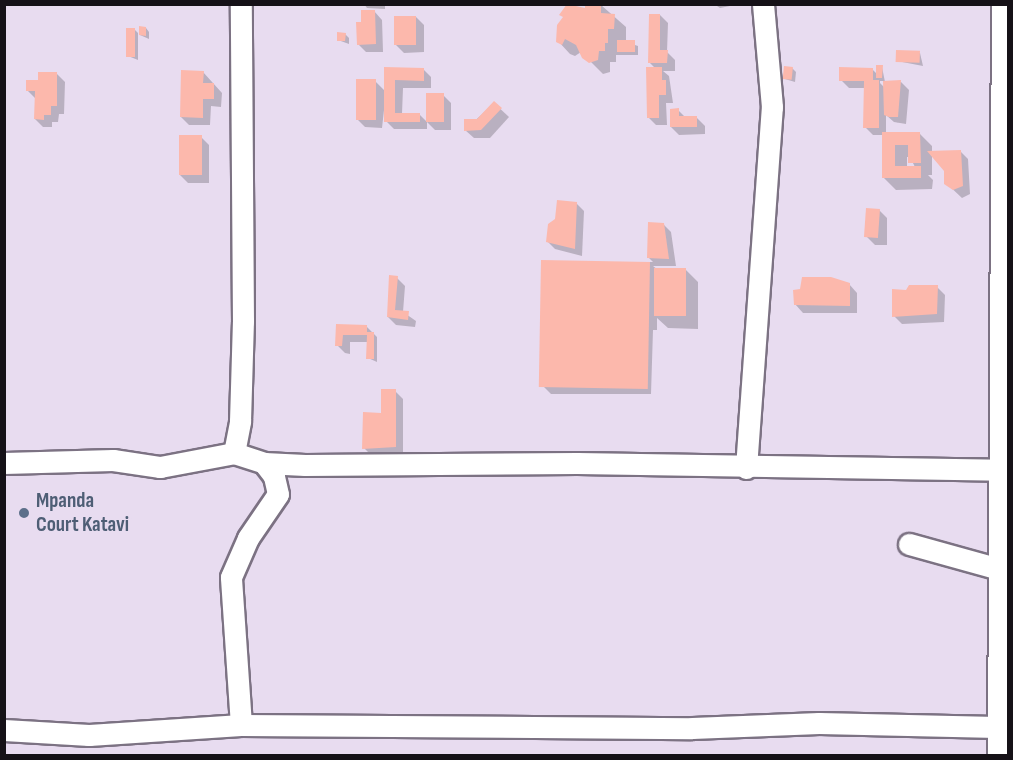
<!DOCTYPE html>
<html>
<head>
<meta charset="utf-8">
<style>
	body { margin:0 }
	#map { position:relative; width:1013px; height:760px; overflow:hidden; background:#e8dcf0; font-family:"Sofia Sans Condensed",sans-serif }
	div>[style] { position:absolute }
	.shadow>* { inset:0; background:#0003 }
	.building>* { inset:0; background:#fcb8ac; transform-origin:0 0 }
	.roads { filter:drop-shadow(2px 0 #7c7283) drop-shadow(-2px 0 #7c7283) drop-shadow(0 2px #7c7283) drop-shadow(0 -2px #7c7283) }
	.minor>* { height:21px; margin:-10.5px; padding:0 10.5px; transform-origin:10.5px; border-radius:10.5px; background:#fff }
	.dots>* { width:16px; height:16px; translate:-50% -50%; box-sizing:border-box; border:3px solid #e8dcf0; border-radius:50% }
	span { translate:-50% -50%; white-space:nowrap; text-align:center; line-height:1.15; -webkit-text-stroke:6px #e8dcf0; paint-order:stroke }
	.service-label { font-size:21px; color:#4e5e75; font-weight:700 }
	.left { translate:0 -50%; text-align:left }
	.frame { position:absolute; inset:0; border:6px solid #151117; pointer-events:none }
</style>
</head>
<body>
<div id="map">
	<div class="shadow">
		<div style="clip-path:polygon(364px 4px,385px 4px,385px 9px,367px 8px)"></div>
		<div style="clip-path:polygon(568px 4px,582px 9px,601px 5px,626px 27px,626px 42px,638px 46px,638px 55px,616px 55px,616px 62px,610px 62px,610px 72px,603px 74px,581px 52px,575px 56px,570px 54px,558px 41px)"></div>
		<div style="clip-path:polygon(714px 4px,740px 4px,720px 8px)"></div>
		<div style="clip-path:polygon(374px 11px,382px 20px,383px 52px,366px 52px,358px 44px)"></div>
		<div style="clip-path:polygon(660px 15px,668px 23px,667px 52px,675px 60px,675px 71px,663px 71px,669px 76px,673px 103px,666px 103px,667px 125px,656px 125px,648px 117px,655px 68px,649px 62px)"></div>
		<div style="clip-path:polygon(416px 17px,424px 25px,424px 52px,404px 53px,396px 45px)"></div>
		<div style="clip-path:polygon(146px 28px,149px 32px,149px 39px,140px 35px)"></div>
		<div style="clip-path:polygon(135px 30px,138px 33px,138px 60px,128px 56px)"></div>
		<div style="clip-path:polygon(345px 34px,349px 38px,349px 44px,338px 40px)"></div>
		<div style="clip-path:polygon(920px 53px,923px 66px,897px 61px)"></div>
		<div style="clip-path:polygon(evenodd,882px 67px,885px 82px,901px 82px,909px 90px,906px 124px,894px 122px,886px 115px,886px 134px,920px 134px,932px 146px,932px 152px,960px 151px,968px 159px,970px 194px,962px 198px,946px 183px,946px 171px,932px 155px,932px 175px,928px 175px,933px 180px,932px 189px,896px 190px,883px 177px,883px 135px,873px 135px,865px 127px,865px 88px,849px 88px,841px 80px,872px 69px,877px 74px,882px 67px,880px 81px,885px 81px,885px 88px,880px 83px,880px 81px,882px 67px,907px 157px,910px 157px,915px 167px,907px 167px,907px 157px)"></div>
		<div style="clip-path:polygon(792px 68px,796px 72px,795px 82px,785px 79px)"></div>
		<div style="clip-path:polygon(386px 69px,423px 69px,431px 77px,431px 88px,403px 88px,402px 114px,419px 114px,427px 122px,428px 95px,443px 95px,451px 103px,451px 130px,435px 130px,427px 122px,427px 129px,394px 129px,386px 121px,386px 92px,382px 128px,365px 127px,357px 119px,375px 81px,386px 92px)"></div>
		<div style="clip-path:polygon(203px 72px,222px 93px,221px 107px,211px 106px,210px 125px,189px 125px,181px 117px)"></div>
		<div style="clip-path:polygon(57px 74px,65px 82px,64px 114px,59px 114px,58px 122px,52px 122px,52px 127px,43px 127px,35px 119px,36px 99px,27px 90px)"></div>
		<div style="clip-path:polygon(494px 103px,509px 117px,490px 138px,474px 138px,465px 130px)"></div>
		<div style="clip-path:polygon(678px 110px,686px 118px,697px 118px,705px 126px,705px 134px,679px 135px,671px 127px)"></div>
		<div style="clip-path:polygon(201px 137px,209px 145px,209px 183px,188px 183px,180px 175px)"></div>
		<div style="clip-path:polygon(576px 203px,584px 211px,582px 256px,555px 249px,547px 241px)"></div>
		<div style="clip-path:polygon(879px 210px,887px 218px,887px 245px,875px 245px,867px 237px)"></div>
		<div style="clip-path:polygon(663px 224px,671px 232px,676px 266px,653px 266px,658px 270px,685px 269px,698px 282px,698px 329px,668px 328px,657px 318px,657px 330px,653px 330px,651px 394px,551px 394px,543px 386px,543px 262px,653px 262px,649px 258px)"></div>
		<div style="clip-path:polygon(397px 278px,405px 286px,403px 312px,416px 321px,415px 327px,396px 325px,388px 317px)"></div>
		<div style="clip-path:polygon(849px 284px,857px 293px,857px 313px,803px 313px,795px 304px)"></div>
		<div style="clip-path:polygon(937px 287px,945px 295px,944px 322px,902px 324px,894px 316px,907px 291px)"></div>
		<div style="clip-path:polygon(337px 326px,366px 326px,377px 337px,377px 362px,368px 358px,368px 342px,350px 342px,350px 354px,345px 353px,337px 345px)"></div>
		<div style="clip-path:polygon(395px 391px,403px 399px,403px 454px,372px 456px,364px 448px)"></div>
	</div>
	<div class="building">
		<div style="clip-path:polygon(567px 4px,585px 8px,585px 4px,601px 4px,601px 13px,615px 14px,614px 29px,608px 29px,608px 43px,605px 43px,605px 51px,599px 51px,598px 60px,589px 63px,582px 58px,576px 45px,565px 39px,562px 45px,556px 42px,557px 25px,563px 17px,559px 15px)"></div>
		<div style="clip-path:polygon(361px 10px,375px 10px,376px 44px,357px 45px,356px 22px,361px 22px)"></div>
		<div style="clip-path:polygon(649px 14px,660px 14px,660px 50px,668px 50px,667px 63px,648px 63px)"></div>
		<div style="left:394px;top:16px;width:22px;height:29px"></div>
		<div style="clip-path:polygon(139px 26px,146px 27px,146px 36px,139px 35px)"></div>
		<div style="left:126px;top:28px;width:9px;height:29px"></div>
		<div style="clip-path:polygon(337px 32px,346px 33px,345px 41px,337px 41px)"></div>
		<div style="left:617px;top:40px;width:18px;height:12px"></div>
		<div style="left:896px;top:50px;width:24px;height:12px;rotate:2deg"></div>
		<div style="clip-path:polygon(876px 65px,883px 65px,882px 78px,876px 78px)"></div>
		<div style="left:784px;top:66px;width:9px;height:13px;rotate:6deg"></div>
		<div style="clip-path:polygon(384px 67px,424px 68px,424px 81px,395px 80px,395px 113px,420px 113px,420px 122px,384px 122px)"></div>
		<div style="clip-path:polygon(646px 67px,662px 67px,662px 80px,666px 80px,666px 95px,659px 95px,659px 118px,647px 118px)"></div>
		<div style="clip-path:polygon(839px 67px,873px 68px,873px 80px,879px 80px,879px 128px,863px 128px,864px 81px,839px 81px)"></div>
		<div style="clip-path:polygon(181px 70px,204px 71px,203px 83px,214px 83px,214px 99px,203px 99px,203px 118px,180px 117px)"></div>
		<div style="clip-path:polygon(38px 72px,57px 72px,57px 106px,51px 106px,51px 115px,44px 115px,44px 120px,34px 119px,35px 91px,26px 91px,26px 80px,38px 80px)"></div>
		<div style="left:356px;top:79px;width:20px;height:41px"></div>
		<div style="clip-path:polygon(901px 80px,898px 117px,889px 117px,884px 115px,883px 81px)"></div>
		<div style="left:426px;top:93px;width:18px;height:29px"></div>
		<div style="clip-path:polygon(494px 101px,502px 108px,481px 130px,464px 131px,464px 119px,477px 119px)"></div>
		<div style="clip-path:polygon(679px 108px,679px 116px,697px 116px,697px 127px,670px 127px,670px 109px)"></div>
		<div style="clip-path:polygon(882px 132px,920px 132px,921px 163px,908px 163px,908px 145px,895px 145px,895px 166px,921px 166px,921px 178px,882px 178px)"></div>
		<div style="left:179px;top:135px;width:23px;height:40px"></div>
		<div style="clip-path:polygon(961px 150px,963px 186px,953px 190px,944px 184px,944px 171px,927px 151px)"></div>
		<div style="clip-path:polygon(557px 200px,577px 202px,575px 249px,546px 242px,548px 224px,555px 219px)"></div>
		<div style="left:866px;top:208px;width:14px;height:29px;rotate:4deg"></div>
		<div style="clip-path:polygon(648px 222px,664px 223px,669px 259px,647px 258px)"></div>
		<div style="left:541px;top:260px;width:109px;height:127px;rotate:1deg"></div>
		<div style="left:654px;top:268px;width:32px;height:48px"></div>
		<div style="clip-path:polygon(389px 275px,398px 276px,395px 310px,409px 311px,408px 320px,387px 317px)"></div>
		<div style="clip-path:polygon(802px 277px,831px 277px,850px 283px,850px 306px,794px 305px,793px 290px,800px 289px)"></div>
		<div style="clip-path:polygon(909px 285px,938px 285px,937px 314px,892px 317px,892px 289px,906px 290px)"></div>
		<div style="clip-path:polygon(336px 324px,367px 325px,367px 332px,374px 332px,374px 359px,366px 359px,367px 335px,343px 335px,342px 346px,335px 346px)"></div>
		<div style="clip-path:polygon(381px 389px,396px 389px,396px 447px,362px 449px,363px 412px,381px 413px)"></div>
	</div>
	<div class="roads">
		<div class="minor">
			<div style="left:234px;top:453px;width:33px;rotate:-79deg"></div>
			<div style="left:240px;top:421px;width:100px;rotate:-88.3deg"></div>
			<div style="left:243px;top:321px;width:317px;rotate:-90.4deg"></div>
			<div style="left:4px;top:463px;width:109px;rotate:-1.6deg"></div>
			<div style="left:113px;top:460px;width:48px;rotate:8.5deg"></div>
			<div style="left:160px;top:467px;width:75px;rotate:-10.7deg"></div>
			<div style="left:234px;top:453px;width:32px;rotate:18deg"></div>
			<div style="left:264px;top:463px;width:41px;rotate:2.8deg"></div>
			<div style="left:305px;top:465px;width:272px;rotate:-0.4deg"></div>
			<div style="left:577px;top:463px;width:424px;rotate:0.9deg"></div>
			<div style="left:746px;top:468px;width:362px;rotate:-85.9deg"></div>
			<div style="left:772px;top:107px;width:103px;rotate:-95deg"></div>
			<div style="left:909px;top:544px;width:93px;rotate:15.5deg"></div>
			<div style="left:241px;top:725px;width:148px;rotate:-93.9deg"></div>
			<div style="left:231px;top:577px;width:43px;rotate:-66.4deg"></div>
			<div style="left:248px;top:538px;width:53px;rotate:-55.7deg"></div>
			<div style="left:278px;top:494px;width:18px;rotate:-103deg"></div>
			<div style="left:274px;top:476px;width:16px;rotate:-128deg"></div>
			<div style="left:4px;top:730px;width:85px;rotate:3.4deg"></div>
			<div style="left:89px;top:735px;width:152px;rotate:-3.8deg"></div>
			<div style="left:241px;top:725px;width:451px;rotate:0.4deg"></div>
			<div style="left:692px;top:728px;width:127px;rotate:-2.3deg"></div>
			<div style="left:819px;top:723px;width:178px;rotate:1.3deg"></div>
			<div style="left:998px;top:756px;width:752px;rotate:-89.7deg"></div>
		</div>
	</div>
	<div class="dots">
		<div style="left:24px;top:513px;background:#5c6f8a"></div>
	</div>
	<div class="service-label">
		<span class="left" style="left:36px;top:513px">Mpanda<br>Court Katavi</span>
	</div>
	<div class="frame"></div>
</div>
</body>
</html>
